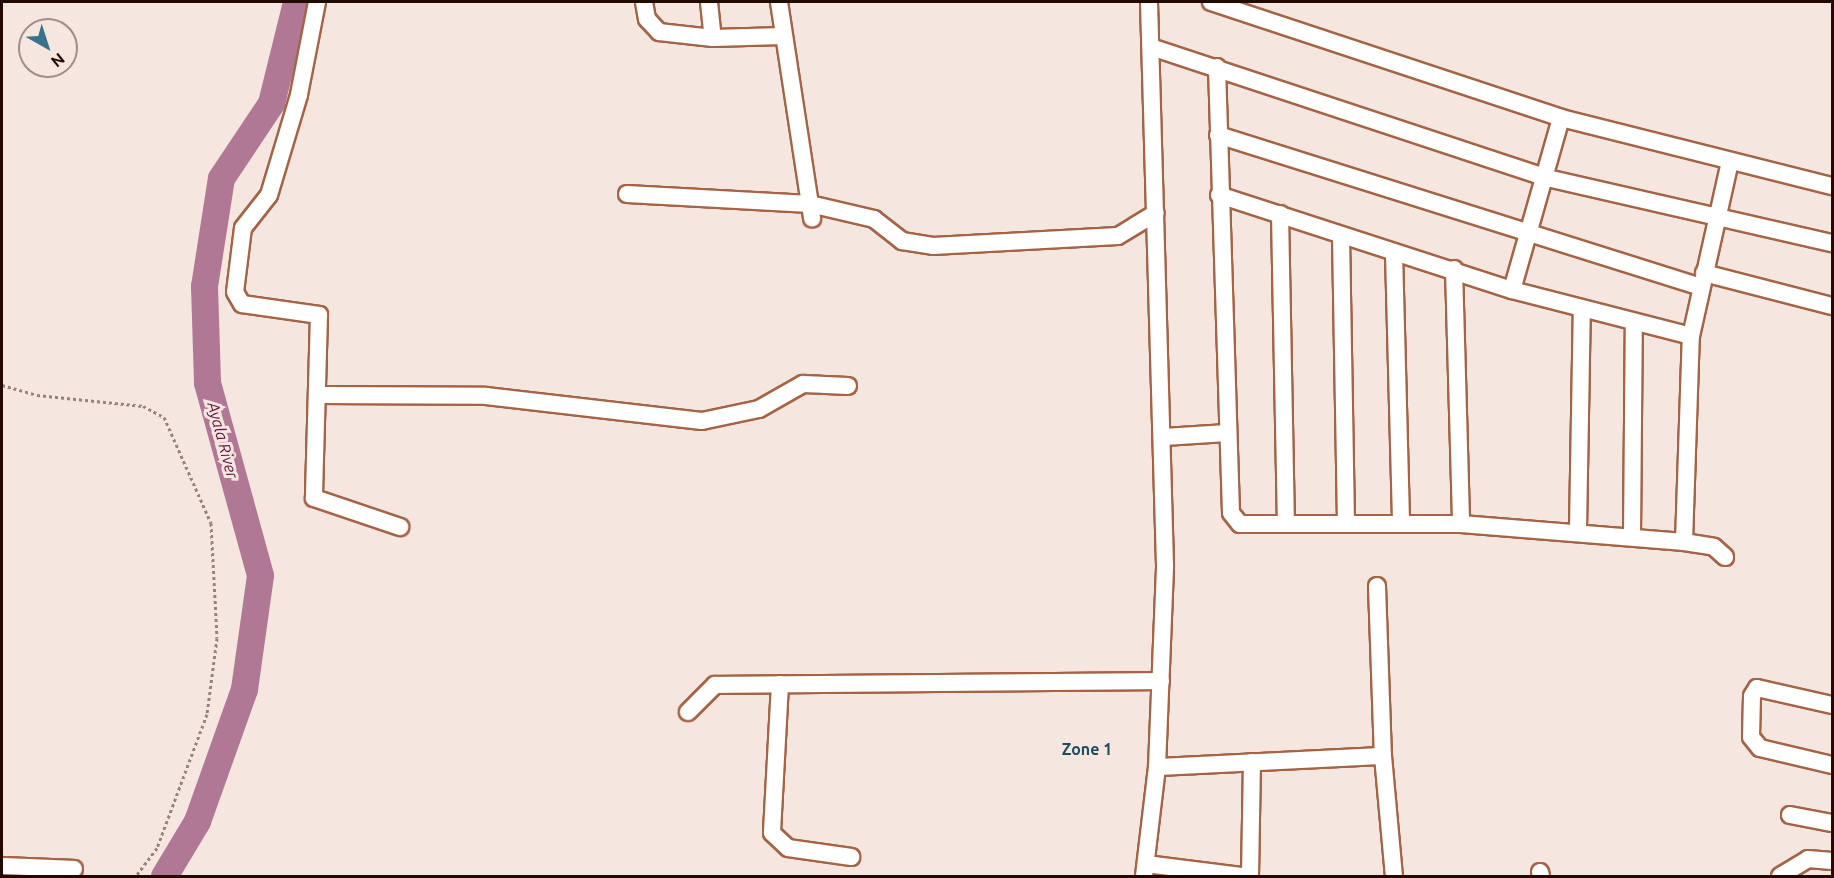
<!DOCTYPE html>
<html>
<head>
<meta charset="utf-8">
<style>
	body { margin:0 }
	#map { position:relative; width:1834px; height:878px; overflow:hidden; background:#f5e6df; font-family:Ubuntu,sans-serif }
	div>[style] { position:absolute }
	.river>* { height:27px; margin:-13.5px; padding:0 13.5px; transform-origin:13.5px; border-radius:13.5px; background:#b17896 }
	.path>* { height:3px; margin-top:-1.5px; transform-origin:0; background:repeating-linear-gradient(90deg,#97837c 0 3px,transparent 0 6px) }
	.roads { filter:drop-shadow(2px 0 #a46445) drop-shadow(-2px 0 #a46445) drop-shadow(0 2px #a46445) drop-shadow(0 -2px #a46445) }
	.minor>* { height:16px; margin:-8px; padding:0 8px; transform-origin:8px; border-radius:8px; background:#fff }
	span { translate:-50% -50%; white-space:nowrap; text-align:center; line-height:1.15; -webkit-text-stroke:6px #f5e6df; paint-order:stroke }
	.water-label { font-size:16px; color:#5c1642; font-style:italic }
	.neighbourhood-label { font-size:16px; color:#1d4d5f; font-weight:700 }
	.frame { position:absolute; inset:0; border:3px solid #230a01; pointer-events:none }
	.north { position:absolute; left:18px; top:18px; width:60px; height:60px; box-sizing:border-box; background:#f5e6df; border:2px solid #a18e86; border-radius:50%; rotate:141deg; font-size:16px; font-weight:700; line-height:24px; text-align:center; color:#230a01 }
	.north::after { content:''; display:block; margin:auto; width:21px; height:27px; background:#38738b; clip-path:polygon(50% 0,100% 100%,50% 72%,0 100%) }
</style>
</head>
<body>
<div id="map">
	<div class="river">
		<div style="left:164px;top:876px;width:64px;rotate:-59deg"></div>
		<div style="left:197px;top:821px;width:140px;rotate:-70.4deg"></div>
		<div style="left:244px;top:689px;width:115px;rotate:-82deg"></div>
		<div style="left:260px;top:575px;width:200px;rotate:-105.4deg"></div>
		<div style="left:207px;top:382px;width:96px;rotate:-91.8deg"></div>
		<div style="left:204px;top:286px;width:109px;rotate:-81.1deg"></div>
		<div style="left:221px;top:178px;width:90px;rotate:-56.3deg"></div>
		<div style="left:271px;top:103px;width:104px;rotate:-76.1deg"></div>
	</div>
	<div class="path">
		<div style="left:2px;top:385px;width:36px;rotate:16deg"></div>
		<div style="left:37px;top:395px;width:107px;rotate:5.9deg"></div>
		<div style="left:143px;top:406px;width:24px;rotate:28deg"></div>
		<div style="left:164px;top:417px;width:116px;rotate:66.1deg"></div>
		<div style="left:211px;top:523px;width:115px;rotate:87deg"></div>
		<div style="left:217px;top:638px;width:77px;rotate:97.5deg"></div>
		<div style="left:207px;top:714px;width:143px;rotate:110.5deg"></div>
		<div style="left:157px;top:848px;width:35px;rotate:127deg"></div>
	</div>
	<div class="roads">
		<div class="minor">
			<div style="left:317px;top:2px;width:95px;rotate:101deg"></div>
			<div style="left:299px;top:95px;width:104px;rotate:106.7deg"></div>
			<div style="left:269px;top:195px;width:42px;rotate:128.2deg"></div>
			<div style="left:243px;top:228px;width:64px;rotate:97.1deg"></div>
			<div style="left:235px;top:292px;width:14px;rotate:60deg"></div>
			<div style="left:242px;top:304px;width:78px;rotate:8.1deg"></div>
			<div style="left:319px;top:315px;width:183px;rotate:91.6deg"></div>
			<div style="left:314px;top:498px;width:91px;rotate:18.6deg"></div>
			<div style="left:644px;top:2px;width:17px;rotate:80deg"></div>
			<div style="left:647px;top:19px;width:18px;rotate:47deg"></div>
			<div style="left:659px;top:32px;width:54px;rotate:6.3deg"></div>
			<div style="left:709px;top:2px;width:36px;rotate:84deg"></div>
			<div style="left:713px;top:38px;width:70px;rotate:-1.6deg"></div>
			<div style="left:779px;top:2px;width:219px;rotate:81.3deg"></div>
			<div style="left:1211px;top:2px;width:369px;rotate:18.3deg"></div>
			<div style="left:1561px;top:118px;width:279px;rotate:14.1deg"></div>
			<div style="left:1151px;top:47px;width:413px;rotate:18.3deg"></div>
			<div style="left:1543px;top:177px;width:296px;rotate:12.9deg"></div>
			<div style="left:1217px;top:67px;width:446px;rotate:88.2deg"></div>
			<div style="left:1231px;top:513px;width:14px;rotate:51deg"></div>
			<div style="left:1240px;top:524px;width:221px"></div>
			<div style="left:1461px;top:524px;width:224px;rotate:4.6deg"></div>
			<div style="left:1684px;top:542px;width:206px;rotate:-88.1deg"></div>
			<div style="left:1691px;top:336px;width:179px;rotate:-77.4deg"></div>
			<div style="left:1218px;top:135px;width:506px;rotate:17.47deg"></div>
			<div style="left:627px;top:194px;width:183px;rotate:3.1deg"></div>
			<div style="left:810px;top:204px;width:66px;rotate:13.2deg"></div>
			<div style="left:874px;top:219px;width:36px;rotate:38deg"></div>
			<div style="left:902px;top:241px;width:31px;rotate:9deg"></div>
			<div style="left:933px;top:246px;width:185px;rotate:-3.1deg"></div>
			<div style="left:1118px;top:236px;width:44px;rotate:-31.2deg"></div>
			<div style="left:1219px;top:195px;width:308px;rotate:18deg"></div>
			<div style="left:1512px;top:290px;width:185px;rotate:14.4deg"></div>
			<div style="left:1280px;top:214px;width:306px;rotate:88.9deg"></div>
			<div style="left:1341px;top:236px;width:284px;rotate:89deg"></div>
			<div style="left:1394px;top:253px;width:269px;rotate:88.5deg"></div>
			<div style="left:1454px;top:269px;width:255px;rotate:88.4deg"></div>
			<div style="left:1704px;top:273px;width:132px;rotate:14.5deg"></div>
			<div style="left:1512px;top:290px;width:179px;rotate:-74.1deg"></div>
			<div style="left:319px;top:395px;width:167px;rotate:0.3deg"></div>
			<div style="left:486px;top:396px;width:217px;rotate:6.6deg"></div>
			<div style="left:702px;top:421px;width:58px;rotate:-11.9deg"></div>
			<div style="left:759px;top:409px;width:51px;rotate:-29.6deg"></div>
			<div style="left:803px;top:384px;width:45px;rotate:2.5deg"></div>
			<div style="left:1164px;top:437px;width:63px;rotate:-3.6deg"></div>
			<div style="left:1578px;top:529px;width:219px;rotate:-89deg"></div>
			<div style="left:1632px;top:534px;width:211px;rotate:-89.5deg"></div>
			<div style="left:1684px;top:542px;width:30px;rotate:9deg"></div>
			<div style="left:1714px;top:547px;width:15px;rotate:42deg"></div>
			<div style="left:1377px;top:586px;width:170px;rotate:88deg"></div>
			<div style="left:1383px;top:756px;width:121px;rotate:84.8deg"></div>
			<div style="left:780px;top:684px;width:149px;rotate:93.1deg"></div>
			<div style="left:772px;top:833px;width:22px;rotate:43deg"></div>
			<div style="left:788px;top:848px;width:64px;rotate:8.1deg"></div>
			<div style="left:1832px;top:705px;width:77px;rotate:-167.2deg"></div>
			<div style="left:1757px;top:688px;width:9px;rotate:122deg"></div>
			<div style="left:1752px;top:696px;width:41px;rotate:91.4deg"></div>
			<div style="left:1751px;top:737px;width:14px;rotate:51deg"></div>
			<div style="left:1760px;top:748px;width:74px;rotate:13.3deg"></div>
			<div style="left:688px;top:712px;width:38px;rotate:-45deg"></div>
			<div style="left:715px;top:685px;width:446px;rotate:-0.5deg"></div>
			<div style="left:1157px;top:767px;width:226px;rotate:-2.8deg"></div>
			<div style="left:1790px;top:815px;width:43px;rotate:10.8deg"></div>
			<div style="left:1146px;top:864px;width:96px;rotate:7.2deg"></div>
			<div style="left:2px;top:866px;width:72px;rotate:2.4deg"></div>
			<div style="left:1540px;top:872px;width:4px;rotate:76deg"></div>
			<div style="left:1144px;top:876px;width:110px;rotate:-83.2deg"></div>
			<div style="left:1157px;top:767px;width:202px;rotate:-87.7deg"></div>
			<div style="left:1165px;top:565px;width:563px;rotate:-91.63deg"></div>
			<div style="left:1250px;top:876px;width:114px;rotate:-89deg"></div>
			<div style="left:1780px;top:876px;width:33px;rotate:-31deg"></div>
			<div style="left:1808px;top:859px;width:24px;rotate:5deg"></div>
		</div>
	</div>
	<div class="water-label">
		<span style="left:223px;top:440px;rotate:75deg">Ayala River</span>
	</div>
	<div class="neighbourhood-label">
		<span style="left:1087px;top:749px">Zone 1</span>
	</div>
	<div class="frame"></div>
	<div class="north">N</div>
</div>
</body>
</html>
